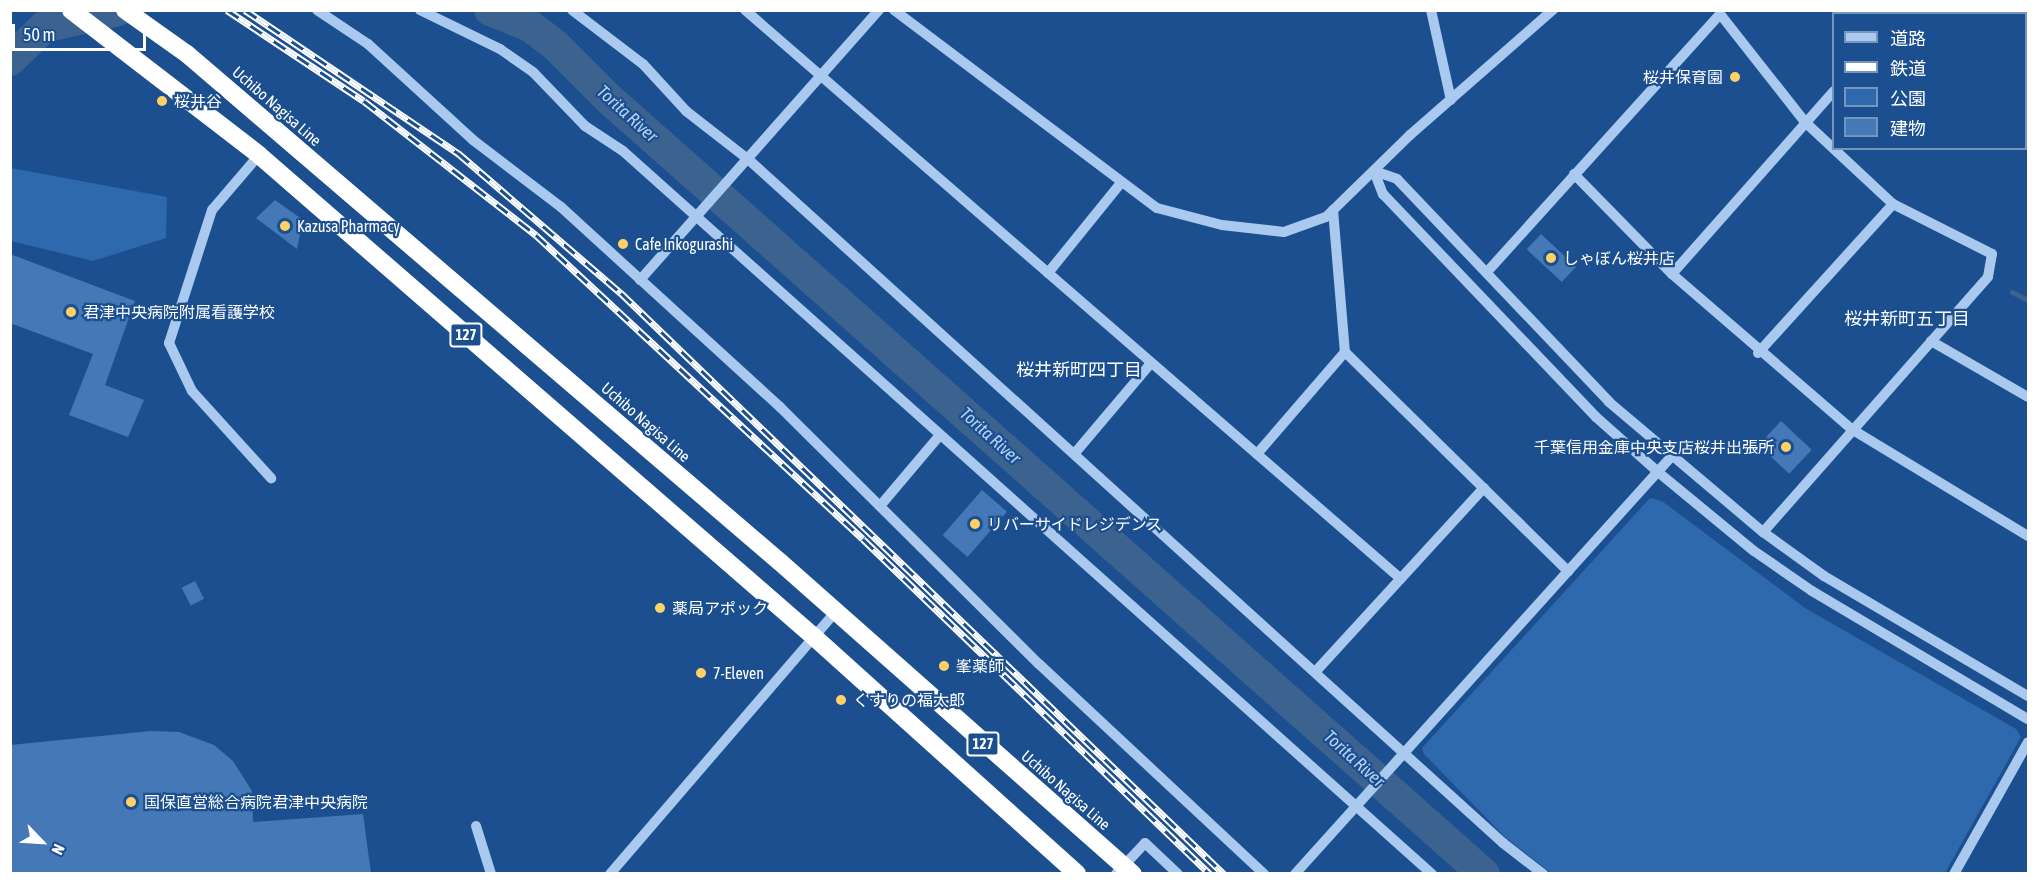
<!DOCTYPE html>
<html>
<head>
<meta charset="utf-8">
<style>
	body { margin:0 }
	#map { position:relative; width:2039px; height:884px; overflow:hidden; background:#1b4f8f; font-family:"Asap Condensed","Noto Sans JP",sans-serif }
	div>[style] { position:absolute }
	.green>* { inset:0; background:#2e69ad }
	.stream>* { height:5px; margin:-2.5px; padding:0 2.5px; transform-origin:2.5px; border-radius:2.5px; background:#3c6290 }
	.river>* { height:32px; margin:-16px; padding:0 16px; transform-origin:16px; border-radius:16px; background:#3c6290 }
	.building>* { inset:0; background:#4478b7; transform-origin:0 0 }
	.minor>* { height:10px; margin:-5px; padding:0 5px; transform-origin:5px; border-radius:5px; background:#a9c9ee }
	.highway>* { height:18px; margin:-9px; padding:0 9px; transform-origin:9px; border-radius:9px; background:#fff }
	.rail>* { height:7px; margin-top:-3.5px; transform-origin:0; background:repeating-linear-gradient(90deg,#1b4f8f 0 14px,#fff 0 28px); box-sizing:border-box; border-block:2px solid #fff }
	.dots>* { width:16px; height:16px; translate:-50% -50%; box-sizing:border-box; border:3px solid #1b4f8f; border-radius:50% }
	span { translate:-50% -50%; white-space:nowrap; text-align:center; line-height:1.15; -webkit-text-stroke:4.5px #1b4f8f; paint-order:stroke }
	.shield-label span { padding:2px 4px; background:#1b4f8f; border:2px solid; border-radius:4px; -webkit-text-stroke-width:0 }
	.shield-label { font-size:15px; color:#fff; font-weight:700 }
	.poi-label { font-size:16px; color:#fff }
	.right { translate:-100% -50%; text-align:right }
	.left { translate:0 -50%; text-align:left }
	.street-label { font-size:16px; color:#fff }
	.water-label { font-size:18px; color:#b5d3f5; font-style:italic }
	.neighbourhood-label { font-size:18px; color:#fff }
	.frame { position:absolute; inset:0; border:12px solid #fff; pointer-events:none }
	.legend { position:absolute; left:1832px; top:12px; width:195px; height:138px; box-sizing:border-box; background:#1b4f8f; border:2px solid #7695bc; margin:0; padding:8px 10px; list-style:none; font-size:18px; color:#fff }
	.legend li { display:flex; align-items:center; gap:12px; height:30px }
	.legend b { width:30px; border:2px solid #7695bc }
	.north { position:absolute; left:12px; top:812px; width:60px; height:60px; -webkit-text-stroke:4px #1b4f8f; paint-order:stroke; rotate:115deg; font-size:16px; font-weight:700; line-height:24px; text-align:center; color:#fff }
	.north::after { content:''; display:block; margin:auto; width:21px; height:27px; background:#fff; clip-path:polygon(50% 0,100% 100%,50% 72%,0 100%) }
	.scale { position:absolute; left:12px; top:24px; width:134px; height:27px; box-sizing:border-box; border:3px solid #fff; border-top:0; padding-left:8px; font-size:18px; line-height:21px; white-space:nowrap; color:#fff; -webkit-text-stroke:4px #1b4f8f; paint-order:stroke }
</style>
</head>
<body>
<div id="map">
	<div class="green">
		<div style="clip-path:polygon(11px 168px,167px 197px,166px 238px,93px 261px,11px 241px)"></div>
		<div style="clip-path:polygon(1650px 498px,1662px 501px,1805px 608px,2016px 729px,2021px 737px,1945px 873px,1551px 873px,1505px 837px,1424px 754px,1422px 748px)"></div>
	</div>
	<div class="stream">
		<div style="left:2012px;top:292px;width:18px;rotate:27deg"></div>
	</div>
	<div class="river">
		<div style="left:490px;top:10px;width:43px;rotate:21.8deg"></div>
		<div style="left:530px;top:26px;width:31px;rotate:37deg"></div>
		<div style="left:555px;top:45px;width:75px;rotate:45deg"></div>
		<div style="left:608px;top:98px;width:1170px;rotate:41.54deg"></div>
		<div style="left:10px;top:60px;width:47px;rotate:-44.1deg"></div>
		<div style="left:44px;top:27px;width:76px;rotate:-12.9deg"></div>
	</div>
	<div class="building">
		<div style="clip-path:polygon(275px 200px,303px 220px,297px 249px,256px 218px)"></div>
		<div style="left:1541px;top:234px;width:48px;height:21px;rotate:43deg"></div>
		<div style="clip-path:polygon(10px 254px,135px 301px,105px 385px,144px 400px,128px 437px,69px 415px,93px 354px,10px 323px)"></div>
		<div style="left:1781px;top:421px;width:42px;height:33px;rotate:43deg"></div>
		<div style="left:982px;top:490px;width:33px;height:60px;rotate:41deg"></div>
		<div style="left:195px;top:581px;width:20px;height:15px;rotate:63deg"></div>
		<div style="clip-path:polygon(151px 731px,179px 732px,214px 745px,233px 761px,252px 791px,253px 822px,363px 814px,371px 873px,10px 873px,10px 745px)"></div>
	</div>
	<div class="minor">
		<div style="left:317px;top:10px;width:61px;rotate:33.7deg"></div>
		<div style="left:368px;top:44px;width:142px;rotate:42.4deg"></div>
		<div style="left:473px;top:140px;width:111px;rotate:37.3deg"></div>
		<div style="left:561px;top:207px;width:297px;rotate:42.4deg"></div>
		<div style="left:780px;top:407px;width:365px;rotate:44.8deg"></div>
		<div style="left:1039px;top:664px;width:308px;rotate:43deg"></div>
		<div style="left:420px;top:10px;width:89px;rotate:26deg"></div>
		<div style="left:500px;top:49px;width:40px;rotate:34.9deg"></div>
		<div style="left:533px;top:72px;width:75px;rotate:46.1deg"></div>
		<div style="left:585px;top:126px;width:45px;rotate:33.3deg"></div>
		<div style="left:623px;top:151px;width:1085px;rotate:41.79deg"></div>
		<div style="left:572px;top:10px;width:89px;rotate:37.3deg"></div>
		<div style="left:643px;top:64px;width:64px;rotate:47.5deg"></div>
		<div style="left:686px;top:111px;width:80px;rotate:37.9deg"></div>
		<div style="left:749px;top:160px;width:1017px;rotate:42.17deg"></div>
		<div style="left:1503px;top:843px;width:51px;rotate:37.8deg"></div>
		<div style="left:745px;top:10px;width:868px;rotate:40.94deg"></div>
		<div style="left:894px;top:10px;width:329px;rotate:37deg"></div>
		<div style="left:1157px;top:208px;width:67px;rotate:14.7deg"></div>
		<div style="left:1222px;top:225px;width:62px;rotate:6.4deg"></div>
		<div style="left:1284px;top:232px;width:45px;rotate:-19.7deg"></div>
		<div style="left:1326px;top:217px;width:117px;rotate:-44.3deg"></div>
		<div style="left:1410px;top:135px;width:190px;rotate:-41.2deg"></div>
		<div style="left:1431px;top:10px;width:92px;rotate:77.5deg"></div>
		<div style="left:2017px;top:10px;width:5px;rotate:53deg"></div>
		<div style="left:2026px;top:20px;width:4px;rotate:63deg"></div>
		<div style="left:259px;top:155px;width:72px;rotate:130.5deg"></div>
		<div style="left:212px;top:210px;width:140px;rotate:107.9deg"></div>
		<div style="left:169px;top:343px;width:53px;rotate:64.4deg"></div>
		<div style="left:192px;top:391px;width:118px;rotate:47.8deg"></div>
		<div style="left:1374px;top:171px;width:25px;rotate:69deg"></div>
		<div style="left:1383px;top:194px;width:308px;rotate:46.3deg"></div>
		<div style="left:1596px;top:417px;width:83px;rotate:41.6deg"></div>
		<div style="left:1658px;top:472px;width:124px;rotate:39.5deg"></div>
		<div style="left:1754px;top:551px;width:70px;rotate:34.6deg"></div>
		<div style="left:1812px;top:591px;width:251px;rotate:30.7deg"></div>
		<div style="left:1374px;top:171px;width:24px;rotate:19deg"></div>
		<div style="left:1397px;top:179px;width:308px;rotate:46.4deg"></div>
		<div style="left:1609px;top:402px;width:202px;rotate:40.2deg"></div>
		<div style="left:1763px;top:532px;width:75px;rotate:35.8deg"></div>
		<div style="left:1824px;top:576px;width:237px;rotate:30.5deg"></div>
		<div style="left:1574px;top:174px;width:140px;rotate:45.6deg"></div>
		<div style="left:1672px;top:274px;width:239px;rotate:40.8deg"></div>
		<div style="left:1853px;top:430px;width:205px;rotate:31.2deg"></div>
		<div style="left:1333px;top:210px;width:143px;rotate:85.2deg"></div>
		<div style="left:1345px;top:352px;width:313px;rotate:44.5deg"></div>
		<div style="left:1487px;top:272px;width:348px;rotate:-47.9deg"></div>
		<div style="left:1720px;top:14px;width:137px;rotate:51.8deg"></div>
		<div style="left:1805px;top:122px;width:120px;rotate:43deg"></div>
		<div style="left:1893px;top:204px;width:111px;rotate:26.8deg"></div>
		<div style="left:1992px;top:254px;width:23px;rotate:100deg"></div>
		<div style="left:1988px;top:277px;width:340px;rotate:131.4deg"></div>
		<div style="left:1048px;top:273px;width:114px;rotate:-51deg"></div>
		<div style="left:1672px;top:274px;width:244px;rotate:-48.5deg"></div>
		<div style="left:640px;top:280px;width:361px;rotate:-48.5deg"></div>
		<div style="left:1931px;top:341px;width:112px;rotate:30deg"></div>
		<div style="left:1758px;top:353px;width:201px;rotate:-47.8deg"></div>
		<div style="left:1075px;top:453px;width:118px;rotate:-49.8deg"></div>
		<div style="left:1257px;top:454px;width:135px;rotate:-49.2deg"></div>
		<div style="left:880px;top:506px;width:93px;rotate:-49.8deg"></div>
		<div style="left:1317px;top:670px;width:247px;rotate:-47.5deg"></div>
		<div style="left:476px;top:826px;width:50px;rotate:72.6deg"></div>
		<div style="left:610px;top:874px;width:347px;rotate:-49.3deg"></div>
		<div style="left:1116px;top:874px;width:42px;rotate:-46.9deg"></div>
		<div style="left:1145px;top:843px;width:45px;rotate:43.2deg"></div>
		<div style="left:1295px;top:874px;width:561px;rotate:-47.96deg"></div>
		<div style="left:1954px;top:874px;width:151px;rotate:-60.7deg"></div>
	</div>
	<div class="highway">
		<div style="left:71px;top:10px;width:237px;rotate:37.6deg"></div>
		<div style="left:259px;top:155px;width:734px;rotate:40.97deg"></div>
		<div style="left:813px;top:636px;width:355px;rotate:42deg"></div>
		<div style="left:125px;top:10px;width:76px;rotate:35.4deg"></div>
		<div style="left:187px;top:54px;width:781px;rotate:40.59deg"></div>
		<div style="left:780px;top:562px;width:471px;rotate:41.5deg"></div>
	</div>
	<div class="rail">
		<div style="left:227px;top:10px;width:164px;rotate:33.6deg"></div>
		<div style="left:364px;top:101px;width:218px;rotate:37.9deg"></div>
		<div style="left:536px;top:235px;width:446px;rotate:42.9deg"></div>
		<div style="left:863px;top:539px;width:482px;rotate:44deg"></div>
		<div style="left:245px;top:10px;width:257px;rotate:33.9deg"></div>
		<div style="left:458px;top:153px;width:215px;rotate:40.7deg"></div>
		<div style="left:621px;top:293px;width:837px;rotate:43.94deg"></div>
	</div>
	<div class="dots">
		<div style="left:1735px;top:77px;background:#ffd166"></div>
		<div style="left:162px;top:101px;background:#ffd166"></div>
		<div style="left:285px;top:226px;background:#ffd166"></div>
		<div style="left:623px;top:244px;background:#ffd166"></div>
		<div style="left:1551px;top:258px;background:#ffd166"></div>
		<div style="left:71px;top:312px;background:#ffd166"></div>
		<div style="left:1786px;top:447px;background:#ffd166"></div>
		<div style="left:975px;top:524px;background:#ffd166"></div>
		<div style="left:660px;top:608px;background:#ffd166"></div>
		<div style="left:944px;top:666px;background:#ffd166"></div>
		<div style="left:701px;top:673px;background:#ffd166"></div>
		<div style="left:841px;top:700px;background:#ffd166"></div>
		<div style="left:131px;top:802px;background:#ffd166"></div>
	</div>
	<div class="shield-label">
		<span style="left:466px;top:335px">127</span>
		<span style="left:983px;top:744px">127</span>
	</div>
	<div class="poi-label">
		<span class="right" style="left:1723px;top:77px">桜井保育園</span>
		<span class="left" style="left:174px;top:101px">桜井谷</span>
		<span class="left" style="left:297px;top:226px">Kazusa Pharmacy</span>
		<span class="left" style="left:635px;top:244px">Cafe Inkogurashi</span>
		<span class="left" style="left:1563px;top:258px">しゃぼん桜井店</span>
		<span class="left" style="left:83px;top:312px">君津中央病院附属看護学校</span>
		<span class="right" style="left:1774px;top:447px">千葉信用金庫中央支店桜井出張所</span>
		<span class="left" style="left:987px;top:524px">リバーサイドレジデンス</span>
		<span class="left" style="left:672px;top:608px">薬局アポック</span>
		<span class="left" style="left:956px;top:666px">峯薬師</span>
		<span class="left" style="left:713px;top:673px">7-Eleven</span>
		<span class="left" style="left:853px;top:700px">くすりの福太郎</span>
		<span class="left" style="left:144px;top:802px">国保直営総合病院君津中央病院</span>
	</div>
	<div class="street-label">
		<span style="left:277px;top:106px;rotate:41deg">Uchibo Nagisa Line</span>
		<span style="left:646px;top:422px;rotate:41deg">Uchibo Nagisa Line</span>
		<span style="left:1066px;top:790px;rotate:41deg">Uchibo Nagisa Line</span>
	</div>
	<div class="water-label">
		<span style="left:627px;top:114px;rotate:42deg">Torita River</span>
		<span style="left:990px;top:436px;rotate:42deg">Torita River</span>
		<span style="left:1354px;top:759px;rotate:42deg">Torita River</span>
	</div>
	<div class="neighbourhood-label">
		<span style="left:1907px;top:319px">桜井新町五丁目</span>
		<span style="left:1079px;top:370px">桜井新町四丁目</span>
	</div>
	<div class="frame"></div>
	<ul class="legend">
	<li><b style="height:8px;background:#a9c9ee"></b>道路</li>
	<li><b style="height:8px;background:#fff"></b>鉄道</li>
	<li><b style="height:16px;background:#2e69ad"></b>公園</li>
	<li><b style="height:16px;background:#4478b7"></b>建物</li>
	</ul>
	<div class="north">N</div>
	<div class="scale">50 m</div>
</div>
</body>
</html>
